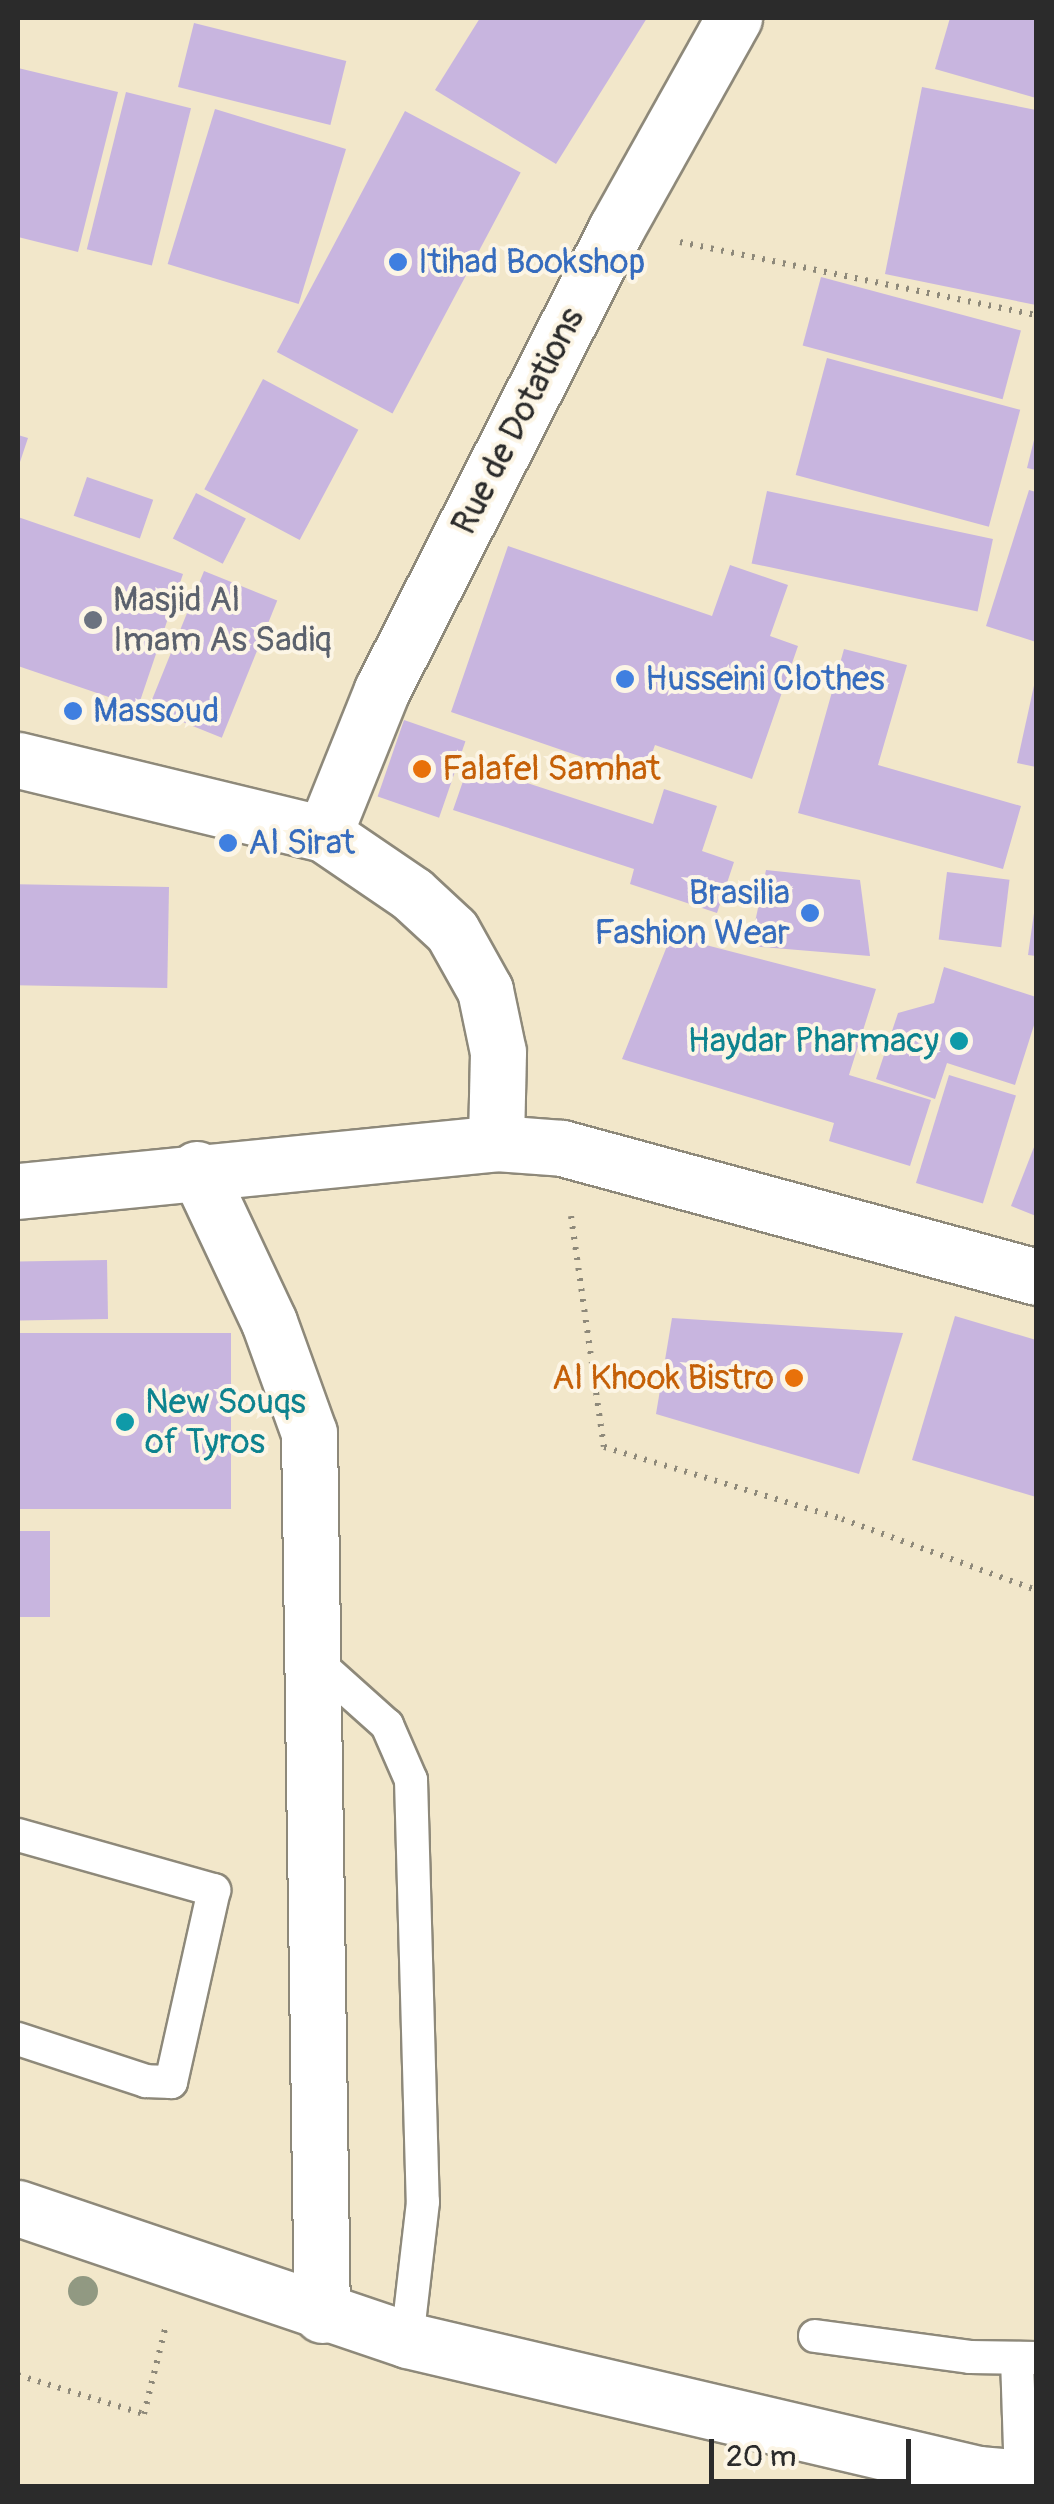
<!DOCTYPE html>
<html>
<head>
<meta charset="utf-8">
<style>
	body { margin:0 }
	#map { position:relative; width:1054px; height:2504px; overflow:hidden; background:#f2e7ca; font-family:Pangolin,sans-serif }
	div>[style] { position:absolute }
	.building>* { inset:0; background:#c8b5df; transform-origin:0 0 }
	.path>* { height:6px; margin-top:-3px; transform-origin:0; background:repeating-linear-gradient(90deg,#8e897a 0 2.5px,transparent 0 10.5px) }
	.roads { filter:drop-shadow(2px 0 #8e897a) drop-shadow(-2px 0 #8e897a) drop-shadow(0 2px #8e897a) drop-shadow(0 -2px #8e897a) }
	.service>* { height:32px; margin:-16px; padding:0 16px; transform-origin:16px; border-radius:16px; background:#fff }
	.minor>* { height:55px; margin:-27.5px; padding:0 27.5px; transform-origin:27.5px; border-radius:27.5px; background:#fff }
	.tertiary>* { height:55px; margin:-27.5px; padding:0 27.5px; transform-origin:27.5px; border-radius:27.5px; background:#fff }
	.trees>* { width:30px; height:30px; margin:-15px; border-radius:50%; background:#919982 }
	.dots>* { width:28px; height:28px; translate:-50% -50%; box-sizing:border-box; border:5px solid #fcf5e5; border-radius:50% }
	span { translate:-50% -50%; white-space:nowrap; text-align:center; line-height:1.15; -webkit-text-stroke:8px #fcf5e5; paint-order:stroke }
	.shop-label { font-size:35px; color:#366cbe }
	.left { translate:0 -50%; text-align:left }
	.right { translate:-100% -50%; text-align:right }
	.street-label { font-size:35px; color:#2b2b2b }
	.worship-label { font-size:35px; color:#5b616d }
	.food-label { font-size:35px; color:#c56008 }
	.culture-label { font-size:35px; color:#0d838f }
	.frame { position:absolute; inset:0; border:20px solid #2b2b2b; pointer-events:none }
	.scale { position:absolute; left:709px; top:2439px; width:202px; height:45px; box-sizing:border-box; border:5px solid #2b2b2b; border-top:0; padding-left:12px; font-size:30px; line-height:35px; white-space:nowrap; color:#2b2b2b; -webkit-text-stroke:8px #fcf5e5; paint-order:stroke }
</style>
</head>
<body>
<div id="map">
	<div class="building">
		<div style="clip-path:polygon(480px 18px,647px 18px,556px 164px,435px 90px)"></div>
		<div style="clip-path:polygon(950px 18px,1036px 18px,1036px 98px,935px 69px)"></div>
		<div style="left:194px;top:23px;width:157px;height:66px;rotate:14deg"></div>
		<div style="clip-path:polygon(18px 68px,118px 92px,78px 252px,18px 237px)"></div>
		<div style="clip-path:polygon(922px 87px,1036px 110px,1036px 305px,885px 274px)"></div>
		<div style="left:126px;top:92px;width:67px;height:162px;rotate:14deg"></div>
		<div style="left:215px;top:109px;width:137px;height:162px;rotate:17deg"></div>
		<div style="left:405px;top:111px;width:131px;height:273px;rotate:28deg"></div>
		<div style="left:821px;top:277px;width:207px;height:71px;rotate:15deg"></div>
		<div style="left:827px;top:358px;width:200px;height:121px;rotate:15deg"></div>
		<div style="left:263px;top:379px;width:108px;height:125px;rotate:28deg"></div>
		<div style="clip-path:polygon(18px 435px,28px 438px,18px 468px)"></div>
		<div style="clip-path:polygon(1035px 436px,1036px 436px,1036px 470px,1027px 468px)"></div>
		<div style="left:87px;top:477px;width:70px;height:41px;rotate:19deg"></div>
		<div style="clip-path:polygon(1029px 490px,1036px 492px,1036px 642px,986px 626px)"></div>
		<div style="left:767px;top:491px;width:231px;height:74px;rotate:12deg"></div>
		<div style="left:196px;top:493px;width:56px;height:51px;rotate:27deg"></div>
		<div style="clip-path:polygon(18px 517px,183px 574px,138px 707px,18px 666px)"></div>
		<div style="clip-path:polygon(508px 546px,712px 616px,730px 565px,788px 585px,770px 636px,798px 646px,752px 779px,655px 745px,643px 778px,451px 712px)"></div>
		<div style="left:204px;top:571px;width:79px;height:148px;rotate:22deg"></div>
		<div style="clip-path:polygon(844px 649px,907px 665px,878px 765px,1021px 806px,1003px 869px,798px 813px)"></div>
		<div style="clip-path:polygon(1035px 681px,1036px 681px,1036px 767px,1017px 763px)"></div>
		<div style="left:404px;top:720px;width:65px;height:81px;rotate:19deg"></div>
		<div style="clip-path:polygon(469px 764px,653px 824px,664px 789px,717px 806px,702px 851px,734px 862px,717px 913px,630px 884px,634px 869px,453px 810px)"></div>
		<div style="clip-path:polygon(766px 870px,860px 880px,870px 956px,750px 946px)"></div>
		<div style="left:947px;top:872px;width:63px;height:68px;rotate:7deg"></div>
		<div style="left:169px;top:887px;width:101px;height:151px;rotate:91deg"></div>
		<div style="clip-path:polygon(1034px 913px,1036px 913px,1036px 956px,1028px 955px)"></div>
		<div style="clip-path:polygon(671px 936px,876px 989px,849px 1075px,931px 1100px,910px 1166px,829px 1141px,834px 1123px,622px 1059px)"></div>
		<div style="clip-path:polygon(944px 967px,1036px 997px,1036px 1019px,1015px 1085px,947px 1063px,935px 1099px,876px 1079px,898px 1013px,934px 1003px)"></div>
		<div style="left:949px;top:1075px;width:70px;height:113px;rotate:17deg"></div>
		<div style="clip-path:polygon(1036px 1142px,1036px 1216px,1011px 1206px)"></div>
		<div style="left:107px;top:1260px;width:59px;height:89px;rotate:89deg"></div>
		<div style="clip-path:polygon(955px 1316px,1036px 1340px,1036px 1497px,912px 1460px)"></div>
		<div style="clip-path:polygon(672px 1318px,903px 1333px,859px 1474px,656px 1414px)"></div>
		<div style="left:231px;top:1333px;width:176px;height:213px;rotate:90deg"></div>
		<div style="left:18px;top:1531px;width:32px;height:86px"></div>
	</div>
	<div class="path">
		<div style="left:680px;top:242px;width:363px;rotate:11.6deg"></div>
		<div style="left:571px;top:1216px;width:233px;rotate:81.9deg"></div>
		<div style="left:604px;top:1447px;width:249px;rotate:16.8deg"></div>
		<div style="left:842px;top:1519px;width:207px;rotate:20.1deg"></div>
		<div style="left:18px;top:2375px;width:132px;rotate:17.2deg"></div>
		<div style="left:144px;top:2414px;width:92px;rotate:-76.1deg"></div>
	</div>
	<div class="roads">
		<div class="service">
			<div style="left:312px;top:1658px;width:101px;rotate:41.8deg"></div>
			<div style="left:387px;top:1725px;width:60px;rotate:66.4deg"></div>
			<div style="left:411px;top:1780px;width:422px;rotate:88.4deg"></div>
			<div style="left:423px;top:2202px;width:139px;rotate:96.6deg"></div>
			<div style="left:18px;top:1835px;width:204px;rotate:15.7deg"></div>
			<div style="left:214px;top:1890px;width:197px;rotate:102.6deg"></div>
			<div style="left:171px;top:2082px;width:25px;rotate:-178deg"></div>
			<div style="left:146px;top:2081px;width:135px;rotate:-161.8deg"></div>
			<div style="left:815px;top:2336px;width:156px;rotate:7.7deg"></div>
			<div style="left:970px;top:2357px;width:66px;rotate:0.9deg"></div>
			<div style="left:1017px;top:2358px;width:120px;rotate:88.1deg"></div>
		</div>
		<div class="minor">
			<div style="left:324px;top:834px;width:107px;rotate:34.3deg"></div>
			<div style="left:412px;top:894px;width:54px;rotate:42.8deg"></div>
			<div style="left:452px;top:931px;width:68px;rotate:60.8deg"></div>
			<div style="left:485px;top:990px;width:63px;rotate:78.2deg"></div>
			<div style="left:498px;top:1052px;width:91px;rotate:91.3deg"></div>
			<div style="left:197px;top:1169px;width:169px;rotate:64.8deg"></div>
			<div style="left:269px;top:1322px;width:118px;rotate:70.2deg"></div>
			<div style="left:309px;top:1433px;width:882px;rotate:89.16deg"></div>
			<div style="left:18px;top:1191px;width:480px;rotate:-5.7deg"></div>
			<div style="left:496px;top:1143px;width:66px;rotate:4.3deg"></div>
			<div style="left:562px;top:1148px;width:491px;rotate:15.2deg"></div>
		</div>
		<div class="tertiary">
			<div style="left:18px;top:760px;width:315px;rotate:13.6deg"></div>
			<div style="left:324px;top:834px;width:155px;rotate:-68.1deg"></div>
			<div style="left:382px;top:690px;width:517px;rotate:-63.09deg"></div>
			<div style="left:616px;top:229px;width:242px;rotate:-60.8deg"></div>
			<div style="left:18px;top:2208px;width:411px;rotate:18.7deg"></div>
			<div style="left:407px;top:2340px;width:587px;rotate:13.21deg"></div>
			<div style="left:978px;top:2474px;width:58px;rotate:4.9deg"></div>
		</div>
	</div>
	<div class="trees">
		<div style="left:83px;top:2291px"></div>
	</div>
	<div class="dots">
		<div style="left:398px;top:262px;background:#3f7fe0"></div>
		<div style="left:93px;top:620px;background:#6b7280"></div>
		<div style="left:625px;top:679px;background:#3f7fe0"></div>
		<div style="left:73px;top:711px;background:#3f7fe0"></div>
		<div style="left:422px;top:769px;background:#e8710a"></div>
		<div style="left:228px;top:843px;background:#3f7fe0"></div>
		<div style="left:810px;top:913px;background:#3f7fe0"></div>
		<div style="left:959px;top:1041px;background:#0f9aa8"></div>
		<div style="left:794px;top:1378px;background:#e8710a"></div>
		<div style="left:125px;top:1422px;background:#0f9aa8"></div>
	</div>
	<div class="shop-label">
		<span class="left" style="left:418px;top:262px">Itihad Bookshop</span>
		<span class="left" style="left:645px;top:679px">Husseini Clothes</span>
		<span class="left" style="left:93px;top:711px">Massoud</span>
		<span class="left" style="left:248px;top:843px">Al Sirat</span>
		<span class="right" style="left:790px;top:913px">Brasilia<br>Fashion Wear</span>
	</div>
	<div class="street-label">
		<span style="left:518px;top:421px;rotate:-63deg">Rue de Dotations</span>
	</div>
	<div class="worship-label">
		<span class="left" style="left:113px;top:620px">Masjid Al<br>Imam As Sadiq</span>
	</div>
	<div class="food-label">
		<span class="left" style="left:442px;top:769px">Falafel Samhat</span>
		<span class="right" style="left:774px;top:1378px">Al Khook Bistro</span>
	</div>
	<div class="culture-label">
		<span class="right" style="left:939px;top:1041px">Haydar Pharmacy</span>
		<span class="left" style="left:145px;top:1422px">New Souqs<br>of Tyros</span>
	</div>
	<div class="frame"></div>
	<div class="scale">20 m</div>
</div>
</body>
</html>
